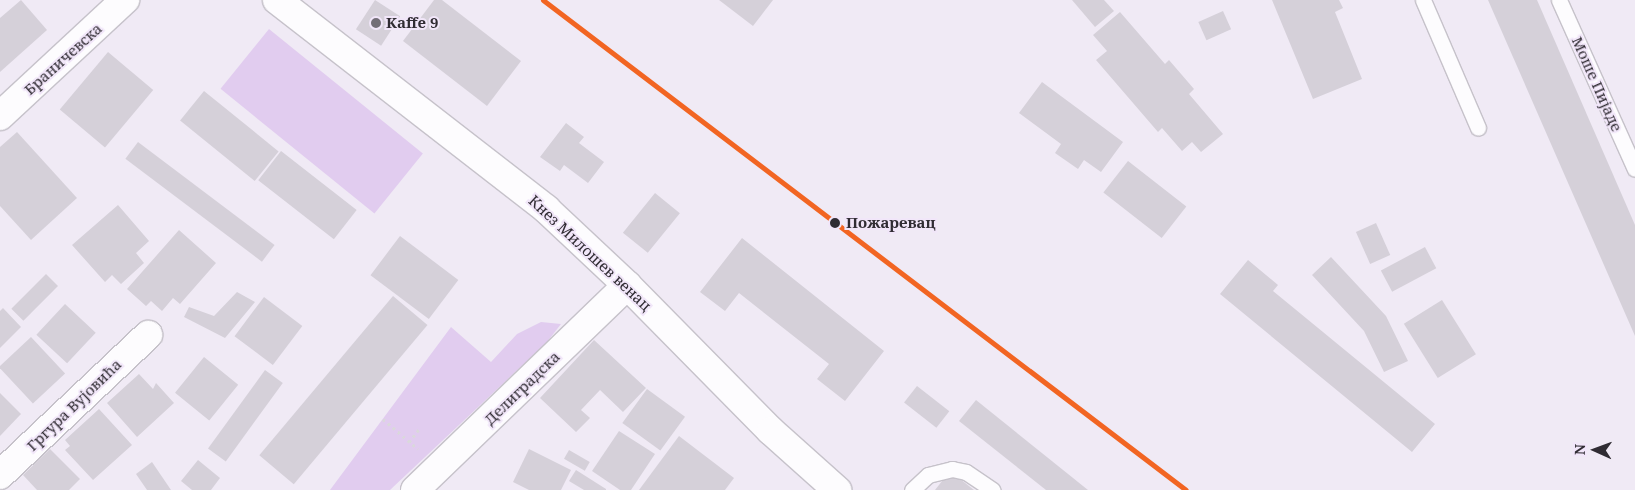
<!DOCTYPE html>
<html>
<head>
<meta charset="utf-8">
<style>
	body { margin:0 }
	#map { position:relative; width:1635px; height:490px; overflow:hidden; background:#f0eaf5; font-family:"Noto Serif",serif }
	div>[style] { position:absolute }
	.green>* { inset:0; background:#e1ccef; transform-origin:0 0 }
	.building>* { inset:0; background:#d5d0d9; transform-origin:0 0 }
	.path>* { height:3px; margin-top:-1.5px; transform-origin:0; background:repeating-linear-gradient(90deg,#dad8dc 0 2.5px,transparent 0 6.5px) }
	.roads { filter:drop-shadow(1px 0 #c6c2ca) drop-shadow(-1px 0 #c6c2ca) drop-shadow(0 1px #c6c2ca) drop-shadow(0 -1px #c6c2ca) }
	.service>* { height:15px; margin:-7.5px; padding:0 7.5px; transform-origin:7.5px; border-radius:7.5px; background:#fdfcfe }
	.minor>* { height:28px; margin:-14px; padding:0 14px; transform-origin:14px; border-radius:14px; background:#fdfcfe }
	.rail-1>* { height:5px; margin:-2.5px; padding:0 2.5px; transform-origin:2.5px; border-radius:2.5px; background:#f26522 }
	.dots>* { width:14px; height:14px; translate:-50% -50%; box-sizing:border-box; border:2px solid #f1e6f9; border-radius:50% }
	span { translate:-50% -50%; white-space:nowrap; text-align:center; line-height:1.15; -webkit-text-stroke:4px #f1e6f9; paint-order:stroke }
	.poi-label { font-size:15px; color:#302c33; font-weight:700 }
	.left { translate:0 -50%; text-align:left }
	.street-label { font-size:15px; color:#302c33 }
	.stop-label { font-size:15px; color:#302c33; font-weight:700 }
	.north { position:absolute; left:1570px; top:425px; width:50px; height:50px; -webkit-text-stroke:4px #f1e6f9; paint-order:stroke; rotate:272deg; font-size:14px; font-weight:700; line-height:20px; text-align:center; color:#302c33 }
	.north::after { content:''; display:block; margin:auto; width:18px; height:22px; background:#302c33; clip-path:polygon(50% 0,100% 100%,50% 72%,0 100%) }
</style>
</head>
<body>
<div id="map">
	<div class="green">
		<div style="left:269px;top:29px;width:198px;height:77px;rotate:39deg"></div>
		<div style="clip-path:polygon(541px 322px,561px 324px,547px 342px,390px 490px,330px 490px,451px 327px,491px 362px,517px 334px)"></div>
	</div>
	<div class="building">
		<div style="clip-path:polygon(21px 0,47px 30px,0 72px,0 18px)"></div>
		<div style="left:375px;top:0;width:30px;height:35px;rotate:33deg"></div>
		<div style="clip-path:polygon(434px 0,442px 0,521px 61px,487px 106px,403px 41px)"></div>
		<div style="clip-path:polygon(719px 0,773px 0,753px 26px)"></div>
		<div style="clip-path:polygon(1072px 0,1104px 0,1114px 11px,1095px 27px)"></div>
		<div style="clip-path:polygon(1272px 0,1339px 0,1343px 8px,1335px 12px,1362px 79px,1313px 99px)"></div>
		<div style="clip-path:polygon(1488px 0,1537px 0,1635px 225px,1635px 336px)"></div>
		<div style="left:1223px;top:11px;width:20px;height:27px;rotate:66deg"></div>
		<div style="clip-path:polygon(1120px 12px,1165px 64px,1169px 60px,1194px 89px,1189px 94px,1223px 134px,1201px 152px,1192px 142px,1182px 151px,1162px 128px,1158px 132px,1096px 60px,1107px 51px,1093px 35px)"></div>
		<div style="left:108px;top:52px;width:59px;height:75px;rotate:40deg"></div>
		<div style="clip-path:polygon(1042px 82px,1123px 142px,1101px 172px,1084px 160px,1078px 169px,1055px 153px,1061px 144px,1019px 113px)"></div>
		<div style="left:204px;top:91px;width:96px;height:38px;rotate:39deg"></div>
		<div style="clip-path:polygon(566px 123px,584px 137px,579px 143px,604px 162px,588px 183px,564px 165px,560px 171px,540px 157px)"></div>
		<div style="clip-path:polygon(17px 132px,77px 198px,31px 240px,0 206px,0 147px)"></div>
		<div style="left:138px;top:142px;width:171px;height:21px;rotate:37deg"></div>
		<div style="left:281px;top:151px;width:96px;height:37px;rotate:38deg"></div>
		<div style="left:1128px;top:161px;width:74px;height:40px;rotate:38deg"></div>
		<div style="left:655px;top:193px;width:32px;height:51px;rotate:39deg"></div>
		<div style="clip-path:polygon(118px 205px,149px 241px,136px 253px,144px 263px,121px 284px,112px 275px,105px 282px,72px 245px)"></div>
		<div style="left:1376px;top:223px;width:35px;height:22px;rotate:66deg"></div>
		<div style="clip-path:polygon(179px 230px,216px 263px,180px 304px,173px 298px,162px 311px,151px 301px,146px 306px,127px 289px)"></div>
		<div style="left:400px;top:236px;width:73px;height:49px;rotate:37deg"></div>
		<div style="clip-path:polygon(742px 238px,884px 351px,845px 401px,817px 379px,829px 364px,739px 293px,725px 311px,700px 292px)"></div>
		<div style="left:1425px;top:247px;width:24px;height:50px;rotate:62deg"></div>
		<div style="clip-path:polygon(1331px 257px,1386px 316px,1408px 361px,1384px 372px,1364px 331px,1312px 275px)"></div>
		<div style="clip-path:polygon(1248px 260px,1278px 285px,1273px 291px,1435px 424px,1412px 452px,1220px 294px)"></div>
		<div style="left:46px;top:274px;width:17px;height:49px;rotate:45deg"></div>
		<div style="clip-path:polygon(237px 292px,255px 302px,225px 338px,184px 317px,189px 307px,214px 316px)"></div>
		<div style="left:393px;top:296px;width:45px;height:208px;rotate:40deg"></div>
		<div style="left:264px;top:297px;width:48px;height:49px;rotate:37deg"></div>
		<div style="left:1442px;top:300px;width:64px;height:45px;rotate:58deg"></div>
		<div style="left:65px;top:304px;width:42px;height:42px;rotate:43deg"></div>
		<div style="clip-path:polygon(3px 308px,21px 327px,0 348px,0 311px)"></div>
		<div style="left:31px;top:337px;width:50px;height:44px;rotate:47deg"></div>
		<div style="clip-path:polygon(594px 340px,646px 388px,623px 412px,600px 390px,581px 410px,590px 418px,576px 432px,540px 398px)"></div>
		<div style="left:204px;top:357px;width:44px;height:46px;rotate:39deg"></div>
		<div style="left:265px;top:370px;width:22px;height:97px;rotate:36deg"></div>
		<div style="clip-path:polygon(139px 374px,153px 389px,156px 383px,174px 403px,137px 437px,107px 403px)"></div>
		<div style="left:917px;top:386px;width:41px;height:21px;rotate:38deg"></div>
		<div style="left:647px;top:389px;width:47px;height:42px;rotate:36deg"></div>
		<div style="clip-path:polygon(0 393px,21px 414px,0 436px)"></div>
		<div style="clip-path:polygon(976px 400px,1088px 490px,1046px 490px,959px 421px)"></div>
		<div style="clip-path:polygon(99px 409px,132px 445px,93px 480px,65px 450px,70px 446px,65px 440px)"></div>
		<div style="clip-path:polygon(619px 431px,655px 454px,631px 490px,620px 490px,592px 471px)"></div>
		<div style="clip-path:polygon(679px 436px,734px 478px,725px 490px,639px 490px)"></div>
		<div style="clip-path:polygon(50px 449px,80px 479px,69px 490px,37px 490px,23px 475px)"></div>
		<div style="clip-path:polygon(529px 449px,571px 470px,561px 490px,529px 490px,513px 482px)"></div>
		<div style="left:569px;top:450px;width:24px;height:10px;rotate:30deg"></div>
		<div style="clip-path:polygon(198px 460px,220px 478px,211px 490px,192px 490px,181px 481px)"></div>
		<div style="clip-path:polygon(152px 462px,171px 490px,147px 490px,136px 474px)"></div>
		<div style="clip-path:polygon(576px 470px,606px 489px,606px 490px,584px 490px,569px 481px)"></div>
		<div style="clip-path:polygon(950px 471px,974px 490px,935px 490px)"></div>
	</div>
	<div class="path">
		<div style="left:383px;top:419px;width:46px;rotate:40.6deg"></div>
		<div style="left:409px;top:442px;width:18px;rotate:-52deg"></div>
	</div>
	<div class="roads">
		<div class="service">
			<div style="left:1423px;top:0;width:139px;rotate:66.7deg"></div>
			<div style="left:1559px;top:0;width:185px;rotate:65.8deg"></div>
			<div style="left:912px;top:490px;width:22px;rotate:-43deg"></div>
			<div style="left:928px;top:475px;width:25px;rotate:-14deg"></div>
			<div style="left:952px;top:469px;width:14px;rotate:12deg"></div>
			<div style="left:966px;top:472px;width:32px;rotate:34deg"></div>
		</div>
		<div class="minor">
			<div style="left:277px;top:0;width:341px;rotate:37.8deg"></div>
			<div style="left:546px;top:209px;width:111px;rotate:43.2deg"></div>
			<div style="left:627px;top:285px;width:205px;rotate:45.4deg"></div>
			<div style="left:771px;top:431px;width:89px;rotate:41.8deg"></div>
			<div style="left:0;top:116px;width:171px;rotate:-42.9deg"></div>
			<div style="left:0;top:475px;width:204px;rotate:-43.4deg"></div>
			<div style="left:415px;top:490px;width:295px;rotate:-44deg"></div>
		</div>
	</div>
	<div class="rail-1">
		<div style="left:543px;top:0;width:808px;rotate:37.31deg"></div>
	</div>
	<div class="dots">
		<div style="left:376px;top:23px;background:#736e77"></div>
		<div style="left:835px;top:223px;background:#302c33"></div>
	</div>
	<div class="poi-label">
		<span class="left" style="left:386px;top:23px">Kaffe 9</span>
	</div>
	<div class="street-label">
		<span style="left:63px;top:59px;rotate:-42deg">Браничевска</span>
		<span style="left:1597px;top:84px;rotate:66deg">Моше Пијаде</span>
		<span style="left:590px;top:253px;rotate:43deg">Кнез Милошев венац</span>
		<span style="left:522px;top:388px;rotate:-44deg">Делиградска</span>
		<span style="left:74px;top:405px;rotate:-44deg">Гргура Вујовића</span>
	</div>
	<div class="stop-label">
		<span class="left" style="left:846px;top:223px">Пожаревац</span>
	</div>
	<div class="north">N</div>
</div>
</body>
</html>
